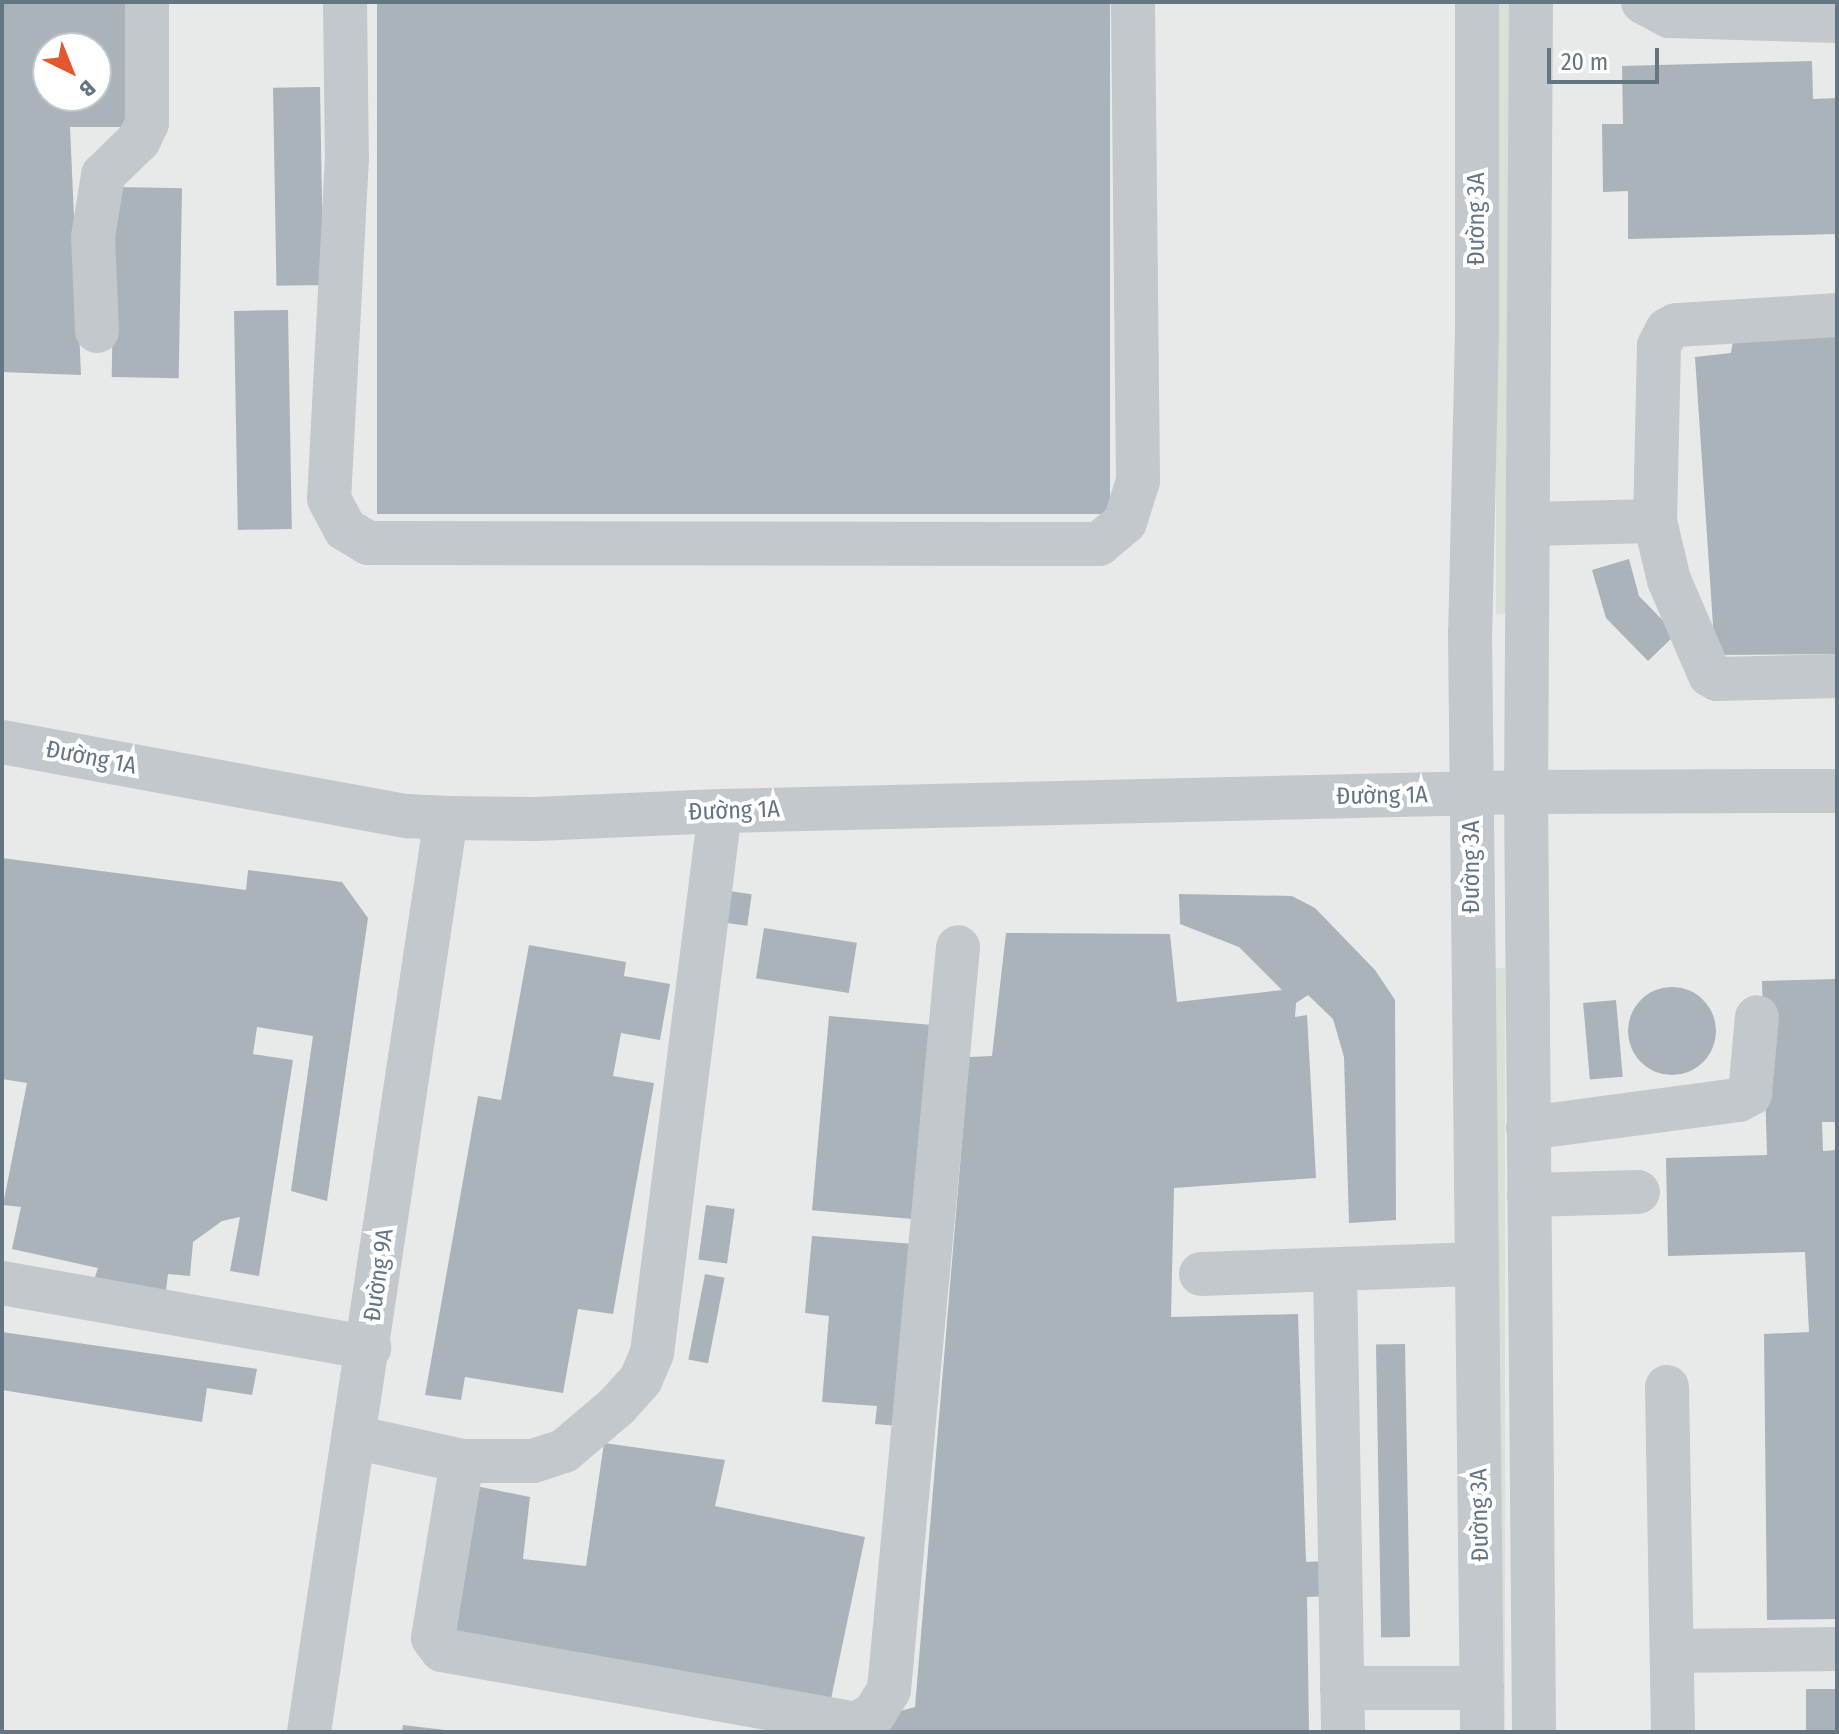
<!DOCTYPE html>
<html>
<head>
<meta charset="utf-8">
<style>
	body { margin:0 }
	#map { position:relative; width:1839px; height:1734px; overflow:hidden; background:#fafaf8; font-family:"Fira Sans Condensed",sans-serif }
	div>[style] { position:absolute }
	.built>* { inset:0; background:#e8e9e9 }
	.green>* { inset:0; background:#dadfd7; transform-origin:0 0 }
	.building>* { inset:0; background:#aab3b9; transform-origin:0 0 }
	.round { border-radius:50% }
	.minor>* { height:44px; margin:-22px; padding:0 22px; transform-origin:22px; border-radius:22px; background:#c3c8cc }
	span { translate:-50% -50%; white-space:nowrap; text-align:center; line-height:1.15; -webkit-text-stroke:8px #fff; paint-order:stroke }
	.street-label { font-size:24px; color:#657683 }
	.frame { position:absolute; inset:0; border:4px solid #657683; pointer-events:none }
	.north { position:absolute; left:32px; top:32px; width:80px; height:80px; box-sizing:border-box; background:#fff; border:2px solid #c1c8cd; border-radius:50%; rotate:137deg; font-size:22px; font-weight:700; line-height:32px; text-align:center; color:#657683 }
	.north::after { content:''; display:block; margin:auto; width:28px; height:36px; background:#e4572e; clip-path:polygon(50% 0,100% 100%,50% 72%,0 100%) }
	.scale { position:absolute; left:1547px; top:48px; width:112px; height:36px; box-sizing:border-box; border:4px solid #657683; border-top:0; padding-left:10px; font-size:24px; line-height:28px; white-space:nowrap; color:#657683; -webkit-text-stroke:6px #fff; paint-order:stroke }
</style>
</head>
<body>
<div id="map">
	<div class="built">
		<div style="clip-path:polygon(evenodd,2px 2px,1837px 2px,1837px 1732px,2px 1732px,2px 2px,48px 48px,96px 48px,96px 96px,48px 96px,48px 48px)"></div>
	</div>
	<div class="green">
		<div style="left:1496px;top:2px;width:17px;height:612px"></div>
		<div style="left:1493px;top:968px;width:12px;height:764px"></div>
	</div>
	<div class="building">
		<div style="clip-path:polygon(evenodd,2px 2px,130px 2px,130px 127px,70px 127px,81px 375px,2px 372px,2px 2px,48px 48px,96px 48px,96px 96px,48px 96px,48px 48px)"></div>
		<div style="left:377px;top:2px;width:733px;height:512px"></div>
		<div style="clip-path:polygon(1812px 61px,1813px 99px,1837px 98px,1837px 234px,1628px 239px,1628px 191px,1603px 192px,1602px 124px,1623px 124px,1622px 66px)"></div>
		<div style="left:320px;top:87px;width:198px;height:47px;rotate:89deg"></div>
		<div style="left:115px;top:187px;width:67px;height:190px;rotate:1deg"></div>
		<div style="left:288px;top:310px;width:219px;height:54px;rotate:89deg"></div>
		<div style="clip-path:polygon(1837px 331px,1837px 654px,1715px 655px,1695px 357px,1731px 353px,1734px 333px)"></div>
		<div style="clip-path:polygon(1629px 559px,1639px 596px,1676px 634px,1648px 661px,1606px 618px,1592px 570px)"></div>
		<div style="clip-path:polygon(2px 858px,246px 890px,248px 870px,342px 882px,368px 918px,327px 1201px,291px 1191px,313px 1036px,257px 1027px,253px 1054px,293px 1060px,259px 1276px,230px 1271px,240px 1217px,222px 1221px,193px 1242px,190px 1276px,168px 1274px,166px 1290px,93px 1283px,98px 1268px,12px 1249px,21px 1207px,3px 1205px,27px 1083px,2px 1079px)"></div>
		<div style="left:722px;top:890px;width:30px;height:32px;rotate:8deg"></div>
		<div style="clip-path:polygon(1179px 894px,1292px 896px,1315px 908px,1375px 970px,1395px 1000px,1396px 1220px,1349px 1223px,1344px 1057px,1333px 1019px,1308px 995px,1296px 1003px,1295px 1017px,1307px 1015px,1316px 1178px,1174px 1188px,1171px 1317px,1298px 1314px,1306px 1562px,1327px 1561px,1328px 1596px,1307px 1597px,1309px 1732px,889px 1732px,889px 1714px,915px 1707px,969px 1057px,992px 1056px,1006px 933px,1170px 934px,1177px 1002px,1282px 990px,1239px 947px,1180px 924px)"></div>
		<div style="left:764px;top:928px;width:94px;height:51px;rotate:9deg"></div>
		<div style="clip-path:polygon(529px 945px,626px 962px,624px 976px,670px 984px,660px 1040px,621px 1033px,613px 1076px,654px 1083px,613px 1314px,578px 1309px,563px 1393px,465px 1377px,461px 1400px,425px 1395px,478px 1096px,501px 1100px)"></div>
		<div style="clip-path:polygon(1837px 979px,1837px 1122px,1822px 1122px,1823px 1151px,1837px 1150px,1837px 1619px,1767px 1620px,1764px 1334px,1809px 1332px,1805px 1252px,1668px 1256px,1666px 1158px,1767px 1155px,1762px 981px)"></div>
		<div class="round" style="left:1628px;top:987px;width:88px;height:88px"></div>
		<div style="left:1616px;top:1000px;width:77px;height:33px;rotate:85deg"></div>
		<div style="left:829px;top:1016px;width:107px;height:195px;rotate:5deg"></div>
		<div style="left:706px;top:1205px;width:29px;height:55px;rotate:8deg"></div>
		<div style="clip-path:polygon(812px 1236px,914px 1244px,898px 1426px,875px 1424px,877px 1406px,822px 1402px,829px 1316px,805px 1313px)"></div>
		<div style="left:705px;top:1274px;width:20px;height:87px;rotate:11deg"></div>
		<div style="clip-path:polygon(2px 1332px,257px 1369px,252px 1395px,207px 1388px,202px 1422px,2px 1390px)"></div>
		<div style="left:1405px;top:1344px;width:293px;height:29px;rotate:89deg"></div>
		<div style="clip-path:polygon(604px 1443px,725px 1460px,715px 1506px,865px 1537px,831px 1699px,445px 1640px,471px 1485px,530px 1497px,523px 1559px,586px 1566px)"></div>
		<div style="left:1837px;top:1689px;width:43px;height:31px;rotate:90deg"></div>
		<div style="clip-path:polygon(403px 1725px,445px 1730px,445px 1732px,402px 1732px)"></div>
	</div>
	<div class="minor">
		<div style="left:345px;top:2px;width:155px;rotate:89.3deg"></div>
		<div style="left:347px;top:157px;width:342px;rotate:93deg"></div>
		<div style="left:329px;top:499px;width:34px;rotate:62deg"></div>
		<div style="left:345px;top:529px;width:27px;rotate:31deg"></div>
		<div style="left:368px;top:543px;width:731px;rotate:0.08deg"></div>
		<div style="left:1099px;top:544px;width:34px;rotate:-40deg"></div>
		<div style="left:1125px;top:522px;width:43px;rotate:-72.4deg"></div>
		<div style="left:1138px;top:481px;width:479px;rotate:-90.6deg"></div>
		<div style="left:1477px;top:2px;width:331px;rotate:90deg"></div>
		<div style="left:1477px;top:333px;width:299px;rotate:91.3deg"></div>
		<div style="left:1470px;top:632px;width:1100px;rotate:89.37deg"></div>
		<div style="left:1531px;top:2px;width:790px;rotate:90.36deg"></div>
		<div style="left:1526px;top:792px;width:940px;rotate:89.51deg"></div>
		<div style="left:1643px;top:2px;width:30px;rotate:28deg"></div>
		<div style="left:1669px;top:16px;width:168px;rotate:1.7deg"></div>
		<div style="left:1837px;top:315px;width:161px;rotate:176.4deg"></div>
		<div style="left:1676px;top:325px;width:10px;rotate:151deg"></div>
		<div style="left:1667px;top:330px;width:18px;rotate:117deg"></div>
		<div style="left:1659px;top:346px;width:175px;rotate:91.3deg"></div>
		<div style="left:1655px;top:521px;width:61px;rotate:76.7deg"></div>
		<div style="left:1669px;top:580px;width:103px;rotate:66.7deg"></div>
		<div style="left:1710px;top:675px;width:8px;rotate:30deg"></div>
		<div style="left:1717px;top:679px;width:120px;rotate:-1.4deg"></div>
		<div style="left:97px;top:331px;width:94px;rotate:-92.4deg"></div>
		<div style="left:93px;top:237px;width:63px;rotate:-80.8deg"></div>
		<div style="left:103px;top:175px;width:50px;rotate:-44.2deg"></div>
		<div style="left:139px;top:140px;width:19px;rotate:-65deg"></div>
		<div style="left:147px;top:123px;width:121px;rotate:-90deg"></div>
		<div style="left:1529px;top:524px;width:126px;rotate:-1.4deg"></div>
		<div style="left:2px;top:742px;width:412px;rotate:10.4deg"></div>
		<div style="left:407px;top:816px;width:39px;rotate:3deg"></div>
		<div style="left:446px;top:818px;width:90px;rotate:0.6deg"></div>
		<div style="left:536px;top:819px;width:184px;rotate:-2.5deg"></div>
		<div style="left:720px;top:811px;width:806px;rotate:-1.35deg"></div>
		<div style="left:1526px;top:792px;width:311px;rotate:-0.2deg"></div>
		<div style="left:1528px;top:1128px;width:213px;rotate:-7.6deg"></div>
		<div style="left:1739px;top:1100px;width:13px;rotate:-29deg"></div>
		<div style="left:1750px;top:1094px;width:77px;rotate:-84.8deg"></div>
		<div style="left:1529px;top:1195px;width:109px;rotate:-1.6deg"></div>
		<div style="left:1335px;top:1270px;width:462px;rotate:89deg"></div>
		<div style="left:1201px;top:1274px;width:276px;rotate:-2.1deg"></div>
		<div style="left:2px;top:1283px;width:373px;rotate:10deg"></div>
		<div style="left:1667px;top:1387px;width:345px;rotate:89deg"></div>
		<div style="left:354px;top:1437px;width:111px;rotate:12.5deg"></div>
		<div style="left:462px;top:1461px;width:71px"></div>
		<div style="left:533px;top:1461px;width:33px;rotate:-18deg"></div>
		<div style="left:564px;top:1451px;width:70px;rotate:-40.3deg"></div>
		<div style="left:617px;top:1406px;width:36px;rotate:-48deg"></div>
		<div style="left:641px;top:1379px;width:28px;rotate:-67deg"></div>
		<div style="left:652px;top:1353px;width:546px;rotate:-82.85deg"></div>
		<div style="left:462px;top:1461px;width:179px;rotate:99.3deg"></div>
		<div style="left:433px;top:1638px;width:15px;rotate:53deg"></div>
		<div style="left:442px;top:1650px;width:421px;rotate:10.1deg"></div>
		<div style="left:856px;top:1724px;width:21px;rotate:-29deg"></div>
		<div style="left:874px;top:1714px;width:28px;rotate:-58deg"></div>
		<div style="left:889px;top:1690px;width:746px;rotate:-84.69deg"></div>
		<div style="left:1672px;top:1651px;width:165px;rotate:-0.7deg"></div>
		<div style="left:1342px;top:1688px;width:140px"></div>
		<div style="left:309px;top:1732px;width:924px;rotate:-81.48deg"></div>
	</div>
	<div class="street-label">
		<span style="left:1477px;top:219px;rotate:-90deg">Đường 3A</span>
		<span style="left:91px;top:758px;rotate:11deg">Đường 1A</span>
		<span style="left:1382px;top:796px;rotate:-1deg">Đường 1A</span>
		<span style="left:734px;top:811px;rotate:-2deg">Đường 1A</span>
		<span style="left:1472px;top:867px;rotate:-90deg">Đường 3A</span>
		<span style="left:379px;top:1275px;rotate:-82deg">Đường 9A</span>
		<span style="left:1480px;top:1515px;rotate:-91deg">Đường 3A</span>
	</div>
	<div class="frame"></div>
	<div class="north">B</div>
	<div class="scale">20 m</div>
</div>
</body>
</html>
